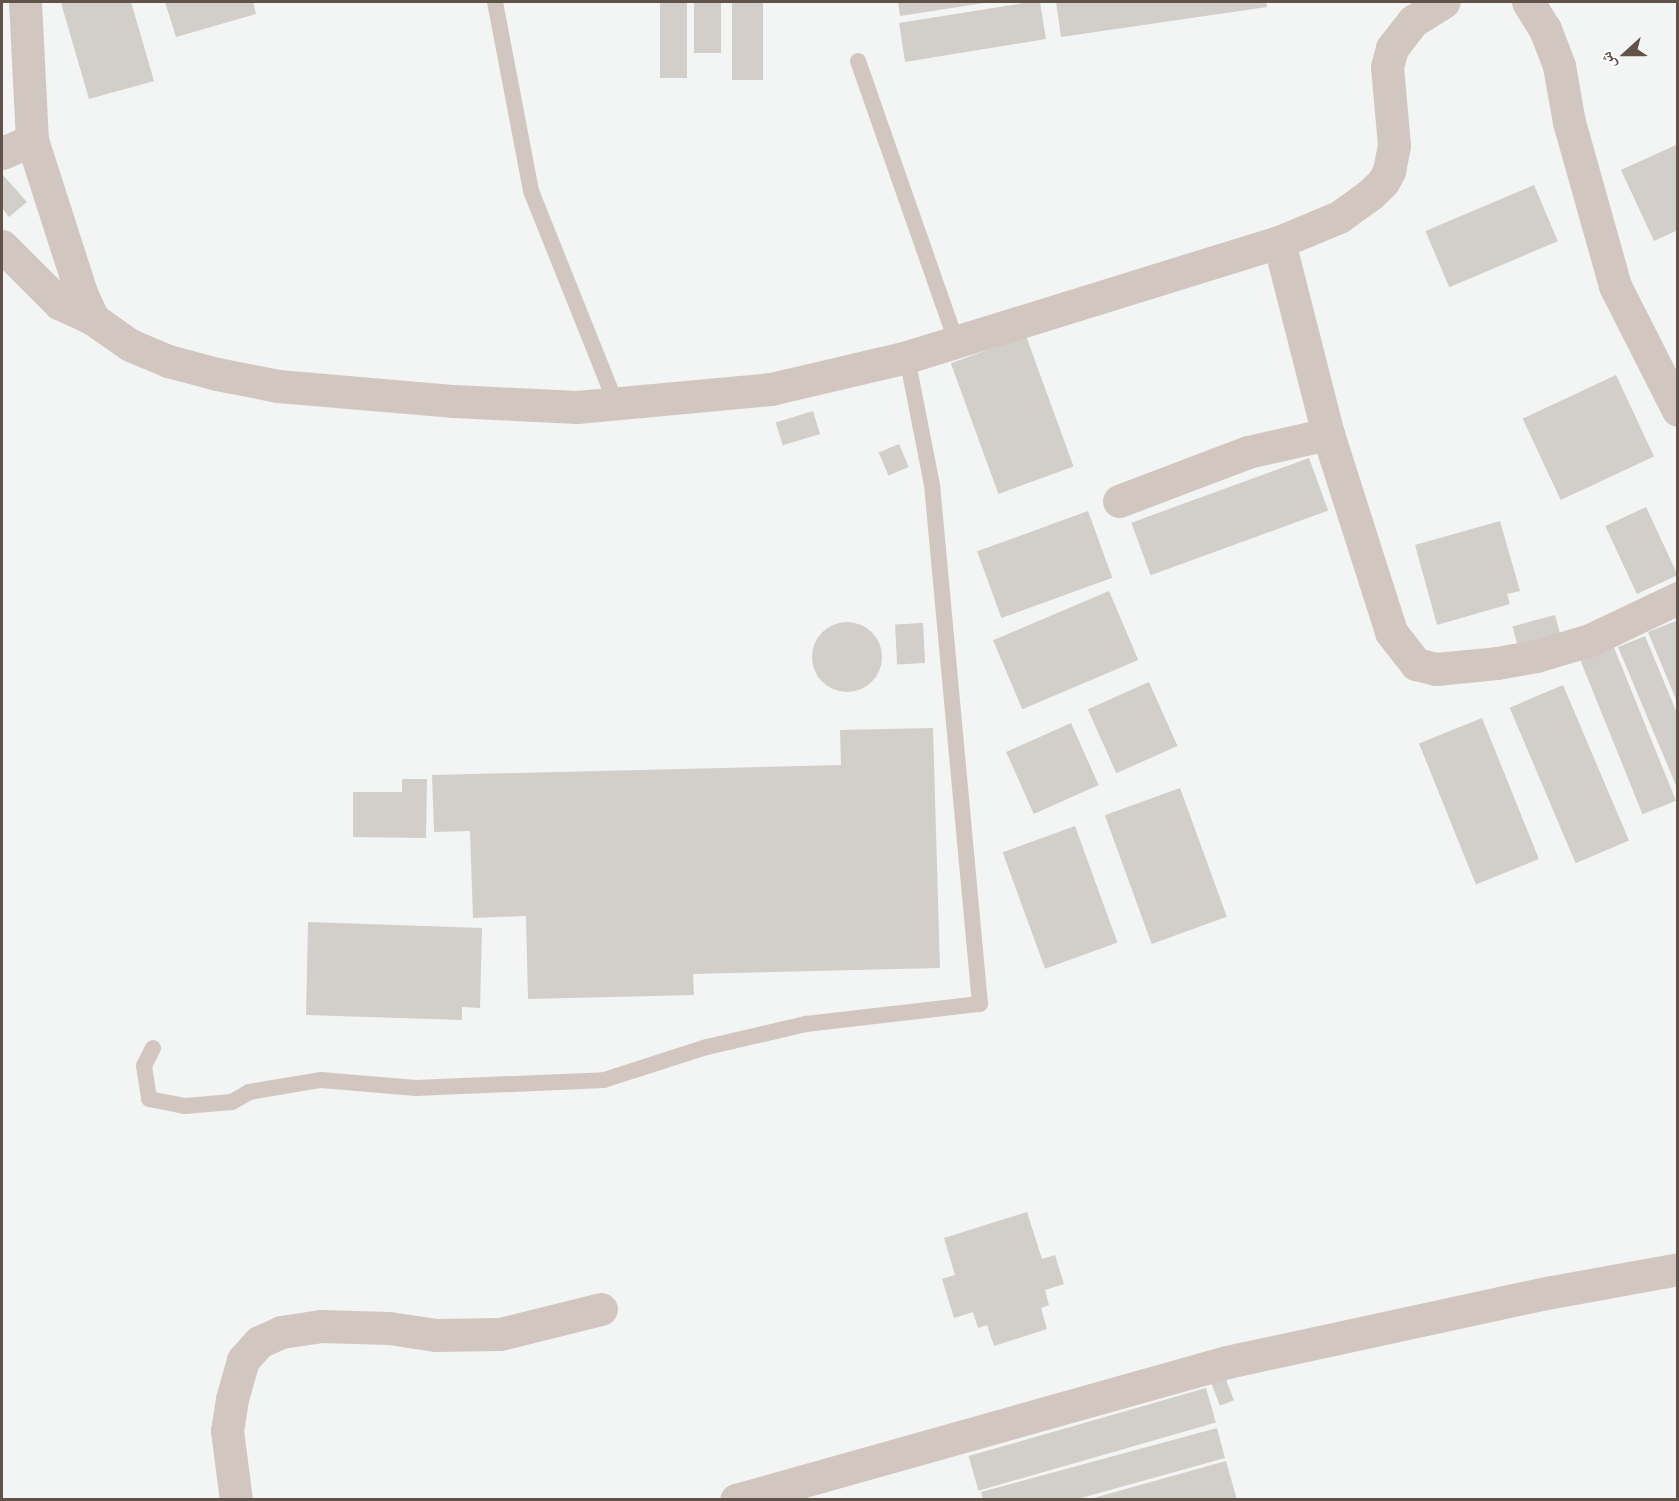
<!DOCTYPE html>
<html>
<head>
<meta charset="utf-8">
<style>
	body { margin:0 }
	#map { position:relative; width:1679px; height:1501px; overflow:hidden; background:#f3f5f5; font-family:"Varela Round","Noto Naskh Arabic",sans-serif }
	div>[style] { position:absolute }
	.building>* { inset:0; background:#d2ceca; transform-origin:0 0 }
	.round { border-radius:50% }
	.lane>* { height:16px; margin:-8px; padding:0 8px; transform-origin:8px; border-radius:8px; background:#d2c7c0 }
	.street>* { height:33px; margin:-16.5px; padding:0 16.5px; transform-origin:16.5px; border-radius:16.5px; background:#d2c7c0 }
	span { translate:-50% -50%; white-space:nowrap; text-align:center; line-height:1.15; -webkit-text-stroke:4.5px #fff; paint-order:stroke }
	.frame { position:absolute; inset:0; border:3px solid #615349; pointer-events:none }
	.north { position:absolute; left:1595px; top:24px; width:60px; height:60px; -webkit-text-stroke:4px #fff; paint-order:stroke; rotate:249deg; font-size:16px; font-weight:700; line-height:24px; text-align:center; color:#615349 }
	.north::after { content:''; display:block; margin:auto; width:21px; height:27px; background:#615349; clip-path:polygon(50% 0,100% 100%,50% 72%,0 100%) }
</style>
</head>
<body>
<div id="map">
	<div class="building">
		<div style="clip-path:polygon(67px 2px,131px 2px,154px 81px,89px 99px,61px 3px)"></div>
		<div style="clip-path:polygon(165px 2px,253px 2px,256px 14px,176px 37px)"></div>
		<div style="left:660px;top:2px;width:27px;height:76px"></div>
		<div style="left:694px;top:2px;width:27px;height:51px"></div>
		<div style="left:732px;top:2px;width:31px;height:78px"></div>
		<div style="clip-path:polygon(898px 2px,984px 2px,984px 3px,900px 16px)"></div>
		<div style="clip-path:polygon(1030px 2px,1040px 2px,1046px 39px,905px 62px,899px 23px)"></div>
		<div style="clip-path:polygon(1056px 2px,1266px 2px,1267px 7px,1061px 37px)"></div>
		<div style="clip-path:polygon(1678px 144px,1678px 230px,1654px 241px,1621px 170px)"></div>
		<div style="clip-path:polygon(2px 174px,27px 202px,9px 217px,2px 208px)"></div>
		<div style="left:1534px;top:185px;width:61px;height:118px;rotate:67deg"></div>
		<div style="left:1026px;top:336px;width:139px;height:80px;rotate:70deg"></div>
		<div style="left:1616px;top:375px;width:90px;height:103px;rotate:65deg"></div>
		<div style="left:813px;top:411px;width:24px;height:39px;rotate:73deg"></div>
		<div style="left:899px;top:444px;width:25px;height:22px;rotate:67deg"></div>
		<div style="left:1309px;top:458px;width:56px;height:189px;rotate:70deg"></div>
		<div style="left:1646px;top:507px;width:75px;height:45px;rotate:65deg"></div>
		<div style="left:1088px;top:511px;width:71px;height:118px;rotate:70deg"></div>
		<div style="clip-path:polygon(1500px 521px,1520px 591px,1507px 594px,1510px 604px,1437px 625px,1415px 545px)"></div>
		<div style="left:1109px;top:591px;width:75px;height:126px;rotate:67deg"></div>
		<div style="left:1555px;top:615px;width:27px;height:44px;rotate:75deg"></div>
		<div style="clip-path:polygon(1678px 620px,1678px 702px,1677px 702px,1648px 632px)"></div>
		<div class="round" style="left:812px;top:622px;width:70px;height:70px"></div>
		<div style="left:923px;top:623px;width:40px;height:28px;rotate:87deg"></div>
		<div style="clip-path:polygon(1645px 636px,1677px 713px,1677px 788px,1618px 647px)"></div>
		<div style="left:1613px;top:645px;width:168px;height:36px;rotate:68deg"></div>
		<div style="left:1149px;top:682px;width:70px;height:67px;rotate:66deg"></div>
		<div style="left:1563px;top:685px;width:169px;height:58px;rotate:67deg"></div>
		<div style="left:1482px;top:718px;width:152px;height:68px;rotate:68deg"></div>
		<div style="left:1071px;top:723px;width:68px;height:71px;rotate:66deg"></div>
		<div style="clip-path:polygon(933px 728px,940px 968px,693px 974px,694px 995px,528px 999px,526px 916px,473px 918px,470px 831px,434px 832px,432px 775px,841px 765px,840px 730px)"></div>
		<div style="clip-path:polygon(402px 779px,427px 779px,426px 838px,353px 837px,353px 792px,402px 792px)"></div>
		<div style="left:1180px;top:788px;width:137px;height:80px;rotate:70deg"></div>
		<div style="left:1075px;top:826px;width:124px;height:77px;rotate:70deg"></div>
		<div style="clip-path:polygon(308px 922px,482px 928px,480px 1008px,462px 1007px,462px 1020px,306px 1015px)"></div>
		<div style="clip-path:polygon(1027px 1212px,1042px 1259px,1055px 1255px,1064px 1284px,1045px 1290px,1049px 1305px,1041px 1308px,1047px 1329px,994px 1346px,987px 1325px,978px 1328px,973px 1312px,954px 1318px,942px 1279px,955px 1275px,944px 1238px)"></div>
		<div style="left:1225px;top:1377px;width:25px;height:15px;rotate:69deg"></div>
		<div style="left:1206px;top:1388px;width:36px;height:247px;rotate:74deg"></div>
		<div style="clip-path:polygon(1217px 1428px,1225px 1458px,1074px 1500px,983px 1500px,981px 1492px)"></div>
		<div style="clip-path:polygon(1226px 1461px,1237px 1500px,1090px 1500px,1090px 1499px)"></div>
	</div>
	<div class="lane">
		<div style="left:495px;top:2px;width:192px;rotate:79.2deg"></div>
		<div style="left:531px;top:191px;width:228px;rotate:68.2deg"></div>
		<div style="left:858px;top:61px;width:297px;rotate:70.7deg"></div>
		<div style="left:153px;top:1048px;width:20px;rotate:117deg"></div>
		<div style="left:144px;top:1066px;width:33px;rotate:81deg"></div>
		<div style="left:149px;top:1099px;width:37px;rotate:11deg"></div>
		<div style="left:185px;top:1106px;width:47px;rotate:-4.9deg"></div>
		<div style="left:232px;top:1102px;width:20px;rotate:-30deg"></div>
		<div style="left:249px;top:1092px;width:73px;rotate:-9.5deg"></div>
		<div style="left:321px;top:1080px;width:95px;rotate:4.8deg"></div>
		<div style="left:416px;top:1088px;width:188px;rotate:-2.4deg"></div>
		<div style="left:604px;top:1080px;width:108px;rotate:-17.8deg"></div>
		<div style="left:707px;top:1047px;width:102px;rotate:-13.1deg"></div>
		<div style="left:806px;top:1024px;width:175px;rotate:-6.6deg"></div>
		<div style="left:980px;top:1004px;width:521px;rotate:-95.28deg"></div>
		<div style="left:932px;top:485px;width:130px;rotate:-101.1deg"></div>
	</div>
	<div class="street">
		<div style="left:25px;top:2px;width:138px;rotate:87.1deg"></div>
		<div style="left:32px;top:140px;width:161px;rotate:72.2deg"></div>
		<div style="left:81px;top:293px;width:29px;rotate:65deg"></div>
		<div style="left:1528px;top:2px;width:32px;rotate:58deg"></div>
		<div style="left:1545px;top:29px;width:40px;rotate:69deg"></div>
		<div style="left:1559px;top:66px;width:57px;rotate:79.9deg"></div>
		<div style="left:1569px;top:122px;width:170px;rotate:74.3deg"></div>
		<div style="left:1615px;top:286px;width:139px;rotate:63.1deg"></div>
		<div style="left:2px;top:153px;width:33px;rotate:-23deg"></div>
		<div style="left:1279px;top:242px;width:198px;rotate:75.7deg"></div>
		<div style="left:1328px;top:434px;width:208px;rotate:72.3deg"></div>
		<div style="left:1391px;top:632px;width:41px;rotate:52deg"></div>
		<div style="left:1416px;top:664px;width:21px;rotate:14deg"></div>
		<div style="left:1436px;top:669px;width:61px;rotate:-5.6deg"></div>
		<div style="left:1497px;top:663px;width:40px;rotate:-10deg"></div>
		<div style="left:1536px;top:656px;width:56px;rotate:-16.5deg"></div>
		<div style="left:1590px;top:640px;width:98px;rotate:-25.5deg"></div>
		<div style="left:2px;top:246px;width:81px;rotate:45deg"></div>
		<div style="left:59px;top:303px;width:38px;rotate:25deg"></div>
		<div style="left:93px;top:319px;width:45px;rotate:35.1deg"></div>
		<div style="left:130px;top:345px;width:41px;rotate:22.8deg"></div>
		<div style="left:168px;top:361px;width:51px;rotate:14.9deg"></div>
		<div style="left:217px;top:374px;width:62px;rotate:11.1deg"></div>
		<div style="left:278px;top:386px;width:177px;rotate:4.9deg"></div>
		<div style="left:454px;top:401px;width:123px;rotate:2.8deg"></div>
		<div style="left:577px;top:407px;width:195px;rotate:-5.3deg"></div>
		<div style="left:771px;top:389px;width:140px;rotate:-13.2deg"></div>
		<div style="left:907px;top:357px;width:389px;rotate:-17.2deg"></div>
		<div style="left:1279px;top:242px;width:65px;rotate:-22.6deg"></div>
		<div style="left:1339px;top:217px;width:39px;rotate:-36deg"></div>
		<div style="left:1371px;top:194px;width:17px;rotate:-45deg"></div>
		<div style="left:1383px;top:182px;width:13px;rotate:-61deg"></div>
		<div style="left:1389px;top:171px;width:26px;rotate:-79deg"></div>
		<div style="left:1394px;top:145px;width:78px;rotate:-95.1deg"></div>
		<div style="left:1387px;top:67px;width:20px;rotate:-75deg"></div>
		<div style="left:1392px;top:48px;width:34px;rotate:-52deg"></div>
		<div style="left:1413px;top:21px;width:36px;rotate:-32deg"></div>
		<div style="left:1119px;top:501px;width:138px;rotate:-20.8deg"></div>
		<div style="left:1248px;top:452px;width:82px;rotate:-12.7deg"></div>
		<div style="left:236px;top:1500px;width:70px;rotate:-97.4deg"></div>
		<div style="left:227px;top:1431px;width:32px;rotate:-81deg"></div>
		<div style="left:232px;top:1399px;width:41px;rotate:-74.2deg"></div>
		<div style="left:243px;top:1360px;width:24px;rotate:-48deg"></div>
		<div style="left:259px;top:1342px;width:24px;rotate:-24deg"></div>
		<div style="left:281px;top:1332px;width:40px;rotate:-8.5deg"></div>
		<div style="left:321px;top:1326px;width:68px;rotate:1.7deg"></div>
		<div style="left:389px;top:1328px;width:48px;rotate:8.5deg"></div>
		<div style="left:436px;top:1335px;width:64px;rotate:-0.9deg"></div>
		<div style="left:500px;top:1334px;width:104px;rotate:-13.9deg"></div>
		<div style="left:736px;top:1500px;width:510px;rotate:-15.7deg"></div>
		<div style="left:1227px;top:1362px;width:332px;rotate:-12.2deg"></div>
		<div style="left:1552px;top:1292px;width:128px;rotate:-10.3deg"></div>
	</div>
	<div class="frame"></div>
	<div class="north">ش</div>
</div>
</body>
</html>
